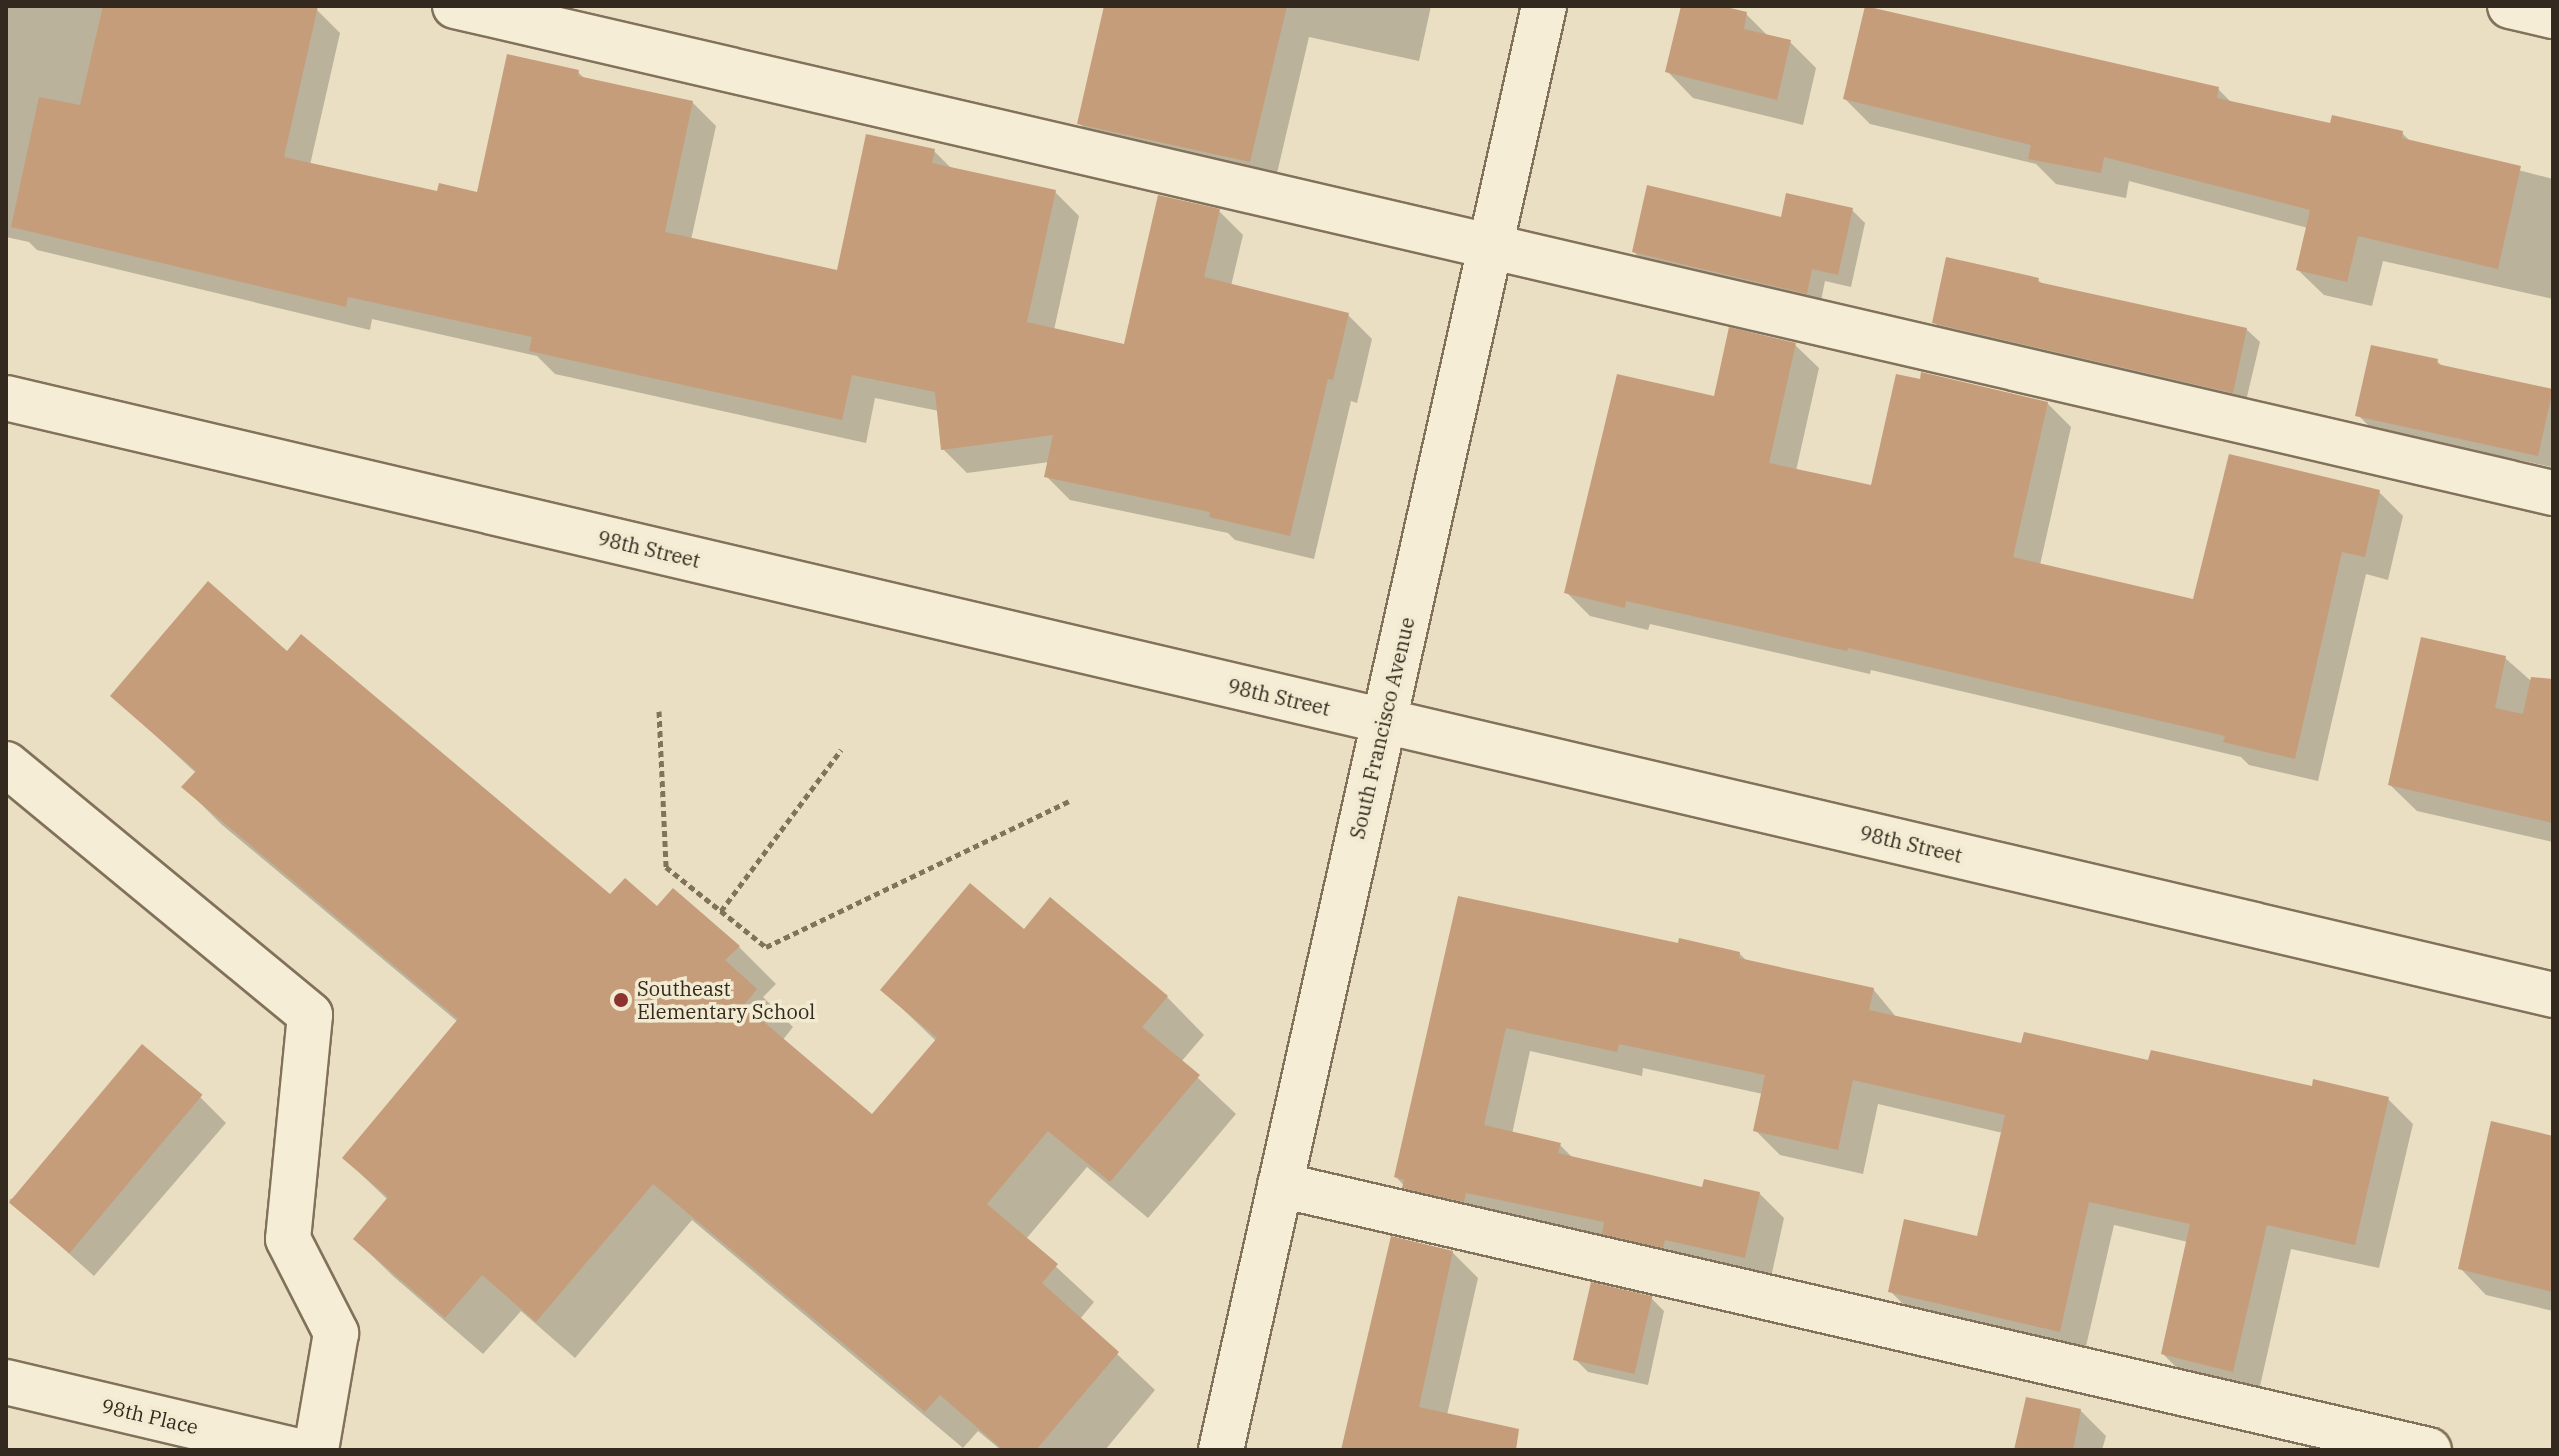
<!DOCTYPE html>
<style>
body{margin:0}
#map{position:relative;width:2559px;height:1456px;overflow:hidden;background:#eadfc2;font-family:"IBM Plex Serif",serif}
div>[style]{position:absolute}
[style*='--x']{left:calc(var(--x)*1px);top:calc(var(--y)*1px);width:calc(var(--w)*1px);rotate:calc(var(--a)*1deg)}
.shadow>*{inset:0;background:#0003}
.building>*{inset:0;background:#c59d7b;transform-origin:0 0}
.path>*{height:5px;margin-top:-2.5px;transform-origin:0;background:repeating-linear-gradient(90deg,#82715b 0 6px,transparent 0 10px)}
.roads{filter:drop-shadow(2px 0 #82715b) drop-shadow(-2px 0 #82715b) drop-shadow(0 2px #82715b) drop-shadow(0 -2px #82715b)}
.minor>*{height:44px;margin:-22px;padding:0 22px;transform-origin:22px;border-radius:22px;background:#f5edd5}
.dots>*{width:22px;height:22px;translate:-50% -50%;box-sizing:border-box;border:4px solid #f2ead1;border-radius:50%}
span{translate:-50% -50%;white-space:nowrap;text-align:center;line-height:1.15;-webkit-text-stroke:7px #f2ead1;paint-order:stroke}
.street-label{font-size:20px;color:#33291e}
.poi-label{font-size:20px;color:#33291e}
.left{translate:0 -50%;text-align:left}
.frame{position:absolute;inset:0;border:8px solid #33291e;pointer-events:none}
</style>
<div id="map">
<div class="shadow">
<div style="clip-path:polygon(6px 6px,316px 9px,340px 33px,310px 165px,438px 193px,479px 194px,578px 72px,586px 80px,692px 102px,716px 126px,691px 240px,839px 273px,934px 151px,953px 170px,1055px 192px,1079px 216px,1054px 330px,1126px 346px,1219px 211px,1243px 235px,1231px 286px,1348px 315px,1372px 339px,1357px 403px,1351px 401px,1314px 559px,1235px 540px,1228px 533px,1070px 500px,1046px 476px,1049px 462px,967px 473px,943px 449px,939px 411px,875px 398px,866px 443px,555px 374px,537px 356px,372px 319px,370px 330px,37px 250px,29px 242px,6px 237px)"></div>
<div style="clip-path:polygon(1106px 6px,1431px 6px,1419px 61px,1309px 37px,1274px 186px,1104px 147px,1079px 123px)"></div>
<div style="clip-path:polygon(1683px 6px,1713px 6px,1746px 14px,1769px 37px,1790px 42px,1816px 68px,1803px 125px,1693px 98px,1667px 71px)"></div>
<div style="clip-path:polygon(2218px 89px,2232px 103px,2331px 125px,2402px 133px,2411px 142px,2553px 179px,2553px 299px,2383px 261px,2372px 306px,2324px 295px,2298px 270px,2308px 228px,2129px 181px,2126px 198px,2056px 184px,2036px 164px,1870px 124px,1845px 99px)"></div>
<div style="clip-path:polygon(1852px 210px,1865px 223px,1851px 287px,1825px 281px,1820px 306px,1647px 265px,1634px 252px)"></div>
<div style="clip-path:polygon(2038px 280px,2043px 285px,2246px 329px,2260px 342px,2245px 405px,1947px 336px,1934px 322px)"></div>
<div style="clip-path:polygon(1795px 345px,1819px 368px,1796px 471px,1872px 488px,2047px 403px,2071px 427px,2040px 565px,2194px 601px,2379px 492px,2403px 516px,2388px 580px,2366px 574px,2318px 781px,2249px 765px,2241px 757px,1871px 670px,1870px 674px,1650px 624px,1648px 630px,1590px 616px,1566px 592px,1715px 399px)"></div>
<div style="clip-path:polygon(2437px 361px,2443px 367px,2552px 391px,2551px 467px,2371px 428px,2358px 415px)"></div>
<div style="clip-path:polygon(287px 654px,610px 897px,657px 909px,739px 947px,776px 984px,763px 997px,793px 1027px,782px 1041px,872px 1116px,936px 1041px,883px 990px,1024px 932px,1051px 900px,1167px 997px,1204px 1035px,1181px 1062px,1236px 1114px,1148px 1218px,1087px 1167px,1026px 1239px,1094px 1302px,1080px 1319px,1155px 1390px,1105px 1450px,1001px 1450px,978px 1431px,963px 1448px,692px 1220px,575px 1358px,521px 1311px,483px 1354px,393px 1276px,355px 1239px,388px 1200px,344px 1158px,458px 1022px,221px 824px,184px 787px,196px 773px,113px 696px)"></div>
<div style="clip-path:polygon(2505px 658px,2553px 700px,2553px 842px,2417px 811px,2390px 785px)"></div>
<div style="clip-path:polygon(1459px 898px,1680px 946px,1740px 954px,1747px 961px,1873px 989px,1897px 1018px,2023px 1045px,2388px 1099px,2413px 1124px,2379px 1268px,2291px 1249px,2258px 1395px,2188px 1379px,2163px 1354px,2188px 1242px,2114px 1225px,2084px 1355px,1915px 1316px,1890px 1291px,1979px 1238px,2003px 1133px,1878px 1104px,1863px 1174px,1780px 1155px,1755px 1130px,1763px 1094px,1643px 1068px,1642px 1076px,1530px 1051px,1512px 1134px,1560px 1145px,1574px 1159px,1704px 1189px,1759px 1193px,1784px 1218px,1770px 1282px,1429px 1212px,1396px 1177px)"></div>
<div style="clip-path:polygon(200px 1097px,226px 1123px,94px 1276px,9px 1200px)"></div>
<div style="clip-path:polygon(2553px 1140px,2553px 1311px,2486px 1295px,2460px 1268px)"></div>
<div style="clip-path:polygon(1452px 1252px,1478px 1278px,1447px 1415px,1508px 1450px,1344px 1450px)"></div>
<div style="clip-path:polygon(1651px 1298px,1664px 1311px,1648px 1385px,1588px 1372px,1575px 1359px)"></div>
<div style="clip-path:polygon(2080px 1410px,2106px 1436px,2102px 1450px,2016px 1450px)"></div>
</div>
<div class="building">
<div style="clip-path:polygon(103px 6px,318px 6px,284px 157px,437px 191px,439px 183px,477px 192px,507px 54px,579px 70px,578px 76px,693px 101px,665px 232px,837px 270px,866px 134px,935px 149px,932px 163px,1056px 190px,1027px 322px,1124px 344px,1158px 195px,1220px 209px,1204px 277px,1349px 313px,1333px 380px,1328px 379px,1290px 536px,1209px 517px,1210px 512px,1044px 477px,1053px 435px,941px 450px,935px 392px,852px 375px,842px 420px,529px 351px,532px 337px,348px 297px,346px 307px,11px 227px,39px 97px,80px 105px)"></div>
<div style="clip-path:polygon(1104px 6px,1287px 6px,1250px 162px,1077px 124px)"></div>
<div style="clip-path:polygon(1681px 6px,1722px 6px,1747px 12px,1744px 29px,1791px 40px,1777px 100px,1665px 72px)"></div>
<div style="clip-path:polygon(1865px 6px,2219px 87px,2217px 98px,2330px 123px,2332px 115px,2403px 131px,2402px 138px,2521px 166px,2498px 269px,2358px 236px,2347px 282px,2296px 270px,2310px 210px,2104px 157px,2101px 173px,2028px 159px,2031px 145px,1843px 99px)"></div>
<div style="clip-path:polygon(1647px 185px,1781px 217px,1786px 193px,1853px 208px,1838px 275px,1812px 269px,1807px 294px,1632px 252px)"></div>
<div style="clip-path:polygon(1946px 257px,2039px 278px,2038px 282px,2247px 328px,2233px 393px,1932px 323px)"></div>
<div style="clip-path:polygon(1729px 327px,1796px 343px,1769px 463px,1871px 485px,1896px 374px,1920px 379px,1921px 372px,2048px 402px,2013px 557px,2193px 599px,2229px 454px,2380px 490px,2365px 557px,2342px 552px,2295px 759px,2223px 742px,2225px 736px,1848px 648px,1847px 651px,1626px 601px,1625px 608px,1564px 593px,1617px 374px,1714px 396px)"></div>
<div style="clip-path:polygon(2371px 345px,2438px 359px,2437px 364px,2553px 389px,2538px 456px,2355px 416px)"></div>
<div style="clip-path:polygon(208px 581px,287px 651px,301px 634px,610px 894px,625px 878px,657px 906px,673px 888px,740px 946px,725px 960px,757px 989px,744px 1005px,872px 1114px,937px 1038px,880px 990px,970px 883px,1024px 929px,1050px 897px,1168px 996px,1142px 1027px,1200px 1075px,1110px 1182px,1048px 1131px,987px 1204px,1058px 1264px,1042px 1283px,1119px 1352px,1036px 1450px,1003px 1450px,940px 1395px,925px 1412px,653px 1184px,536px 1322px,482px 1275px,445px 1318px,353px 1239px,388px 1197px,342px 1158px,458px 1019px,181px 787px,196px 771px,110px 696px)"></div>
<div style="clip-path:polygon(2421px 637px,2506px 656px,2495px 708px,2523px 714px,2531px 677px,2553px 679px,2553px 823px,2388px 785px)"></div>
<div style="clip-path:polygon(1458px 896px,1678px 943px,1679px 938px,1740px 952px,1739px 958px,1874px 988px,1869px 1010px,2021px 1043px,2024px 1032px,2148px 1060px,2151px 1050px,2312px 1086px,2313px 1079px,2389px 1097px,2355px 1245px,2267px 1225px,2233px 1372px,2161px 1354px,2190px 1224px,2089px 1202px,2060px 1332px,1888px 1292px,1904px 1219px,1977px 1236px,2005px 1115px,1853px 1080px,1838px 1150px,1753px 1131px,1765px 1075px,1619px 1044px,1617px 1052px,1506px 1028px,1484px 1125px,1561px 1143px,1558px 1153px,1702px 1187px,1704px 1179px,1760px 1192px,1745px 1258px,1665px 1240px,1663px 1248px,1602px 1234px,1604px 1222px,1466px 1193px,1464px 1202px,1402px 1188px,1404px 1180px,1394px 1177px)"></div>
<div style="left:142px;top:1044px;width:79px;height:207px;rotate:40deg"></div>
<div style="clip-path:polygon(2491px 1121px,2553px 1136px,2553px 1292px,2458px 1269px)"></div>
<div style="clip-path:polygon(1391px 1236px,1453px 1251px,1419px 1407px,1519px 1429px,1516px 1450px,1341px 1450px)"></div>
<div style="left:1591px;top:1282px;width:63px;height:80px;rotate:13deg"></div>
<div style="clip-path:polygon(2026px 1397px,2081px 1409px,2073px 1450px,2014px 1450px)"></div>
</div>
<div class="path">
<div style="--x:659;--y:711;--w:156;--a:87.4"></div>
<div style="--x:666;--y:867;--w:128;--a:38.7"></div>
<div style="--x:766;--y:947;--w:336;--a:-25.7"></div>
<div style="--x:721;--y:911;--w:201;--a:-53.3"></div>
</div>
<div class="roads">
<div class="minor">
<div style="--x:455;--y:6;--w:2154;--a:13.07"></div>
<div style="--x:2510;--y:6;--w:44;--a:13.1"></div>
<div style="--x:6;--y:398;--w:2616;--a:13.19"></div>
<div style="--x:6;--y:764;--w:394;--a:39.5"></div>
<div style="--x:310;--y:1015;--w:225;--a:95.6"></div>
<div style="--x:288;--y:1239;--w:106;--a:62.9"></div>
<div style="--x:336;--y:1333;--w:119;--a:99.7"></div>
<div style="--x:1280;--y:1185;--w:1179;--a:12.99"></div>
<div style="--x:6;--y:1382;--w:295;--a:13.3"></div>
<div style="--x:1221;--y:1450;--w:1480;--a:-77.39"></div>
</div>
</div>
<div class="dots">
<div style="left:621px;top:1000px;background:#8c3330"></div>
</div>
<div class="street-label">
<span style="left:649px;top:549px;rotate:13deg">98th Street</span>
<span style="left:1279px;top:697px;rotate:13deg">98th Street</span>
<span style="left:1382px;top:728px;rotate:-77deg">South Francisco Avenue</span>
<span style="left:1911px;top:844px;rotate:13deg">98th Street</span>
<span style="left:150px;top:1416px;rotate:13deg">98th Place</span>
</div>
<div class="poi-label">
<span class="left" style="left:637px;top:1000px">Southeast<br>Elementary School</span>
</div>
<div class="frame"></div>
</div>
